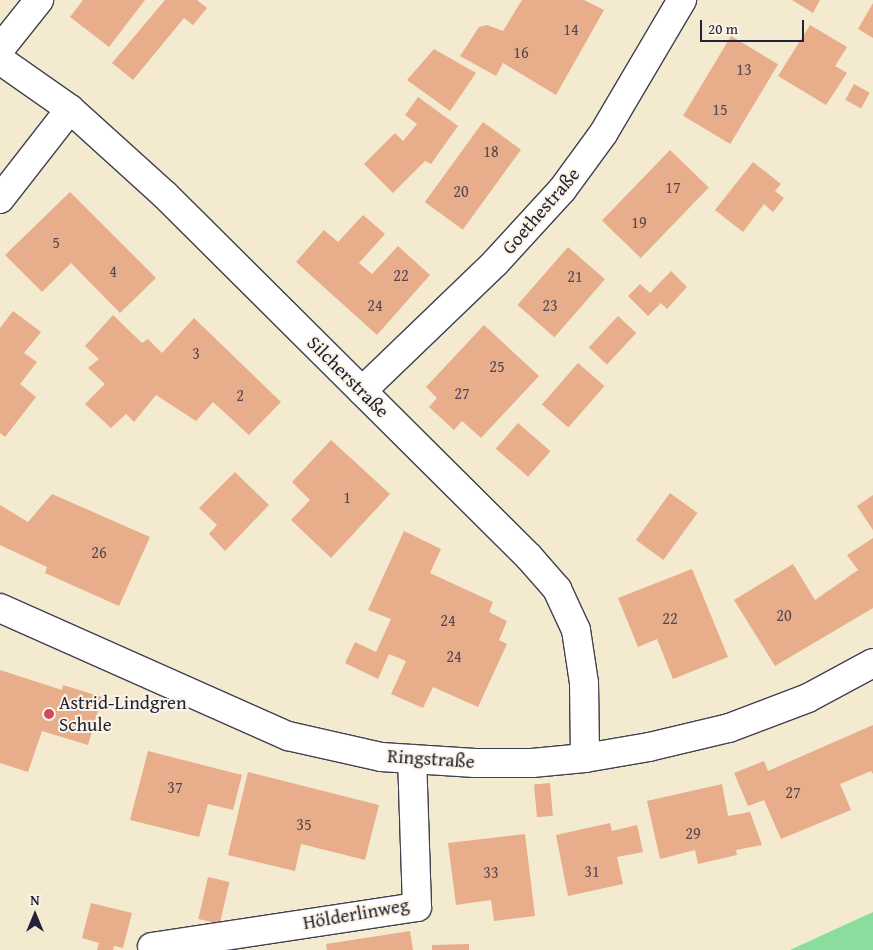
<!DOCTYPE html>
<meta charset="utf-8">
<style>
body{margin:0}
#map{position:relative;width:873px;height:950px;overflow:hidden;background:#f3ead0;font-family:"Gentium Book Plus",serif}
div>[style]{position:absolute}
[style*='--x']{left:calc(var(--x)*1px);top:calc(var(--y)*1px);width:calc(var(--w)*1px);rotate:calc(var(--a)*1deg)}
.green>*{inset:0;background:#8bdd9e}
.building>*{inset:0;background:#e8ae8b;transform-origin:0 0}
.roads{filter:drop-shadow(1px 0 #414051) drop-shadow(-1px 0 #414051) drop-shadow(0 1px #414051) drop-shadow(0 -1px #414051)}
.street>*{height:28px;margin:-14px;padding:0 14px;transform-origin:14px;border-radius:14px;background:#fff}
.dots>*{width:14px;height:14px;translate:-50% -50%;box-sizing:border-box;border:2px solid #fcf5e5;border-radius:50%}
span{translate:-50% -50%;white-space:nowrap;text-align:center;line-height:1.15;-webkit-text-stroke:4px #fcf5e5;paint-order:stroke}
.number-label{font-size:16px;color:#54454f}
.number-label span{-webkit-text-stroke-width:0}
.street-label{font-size:19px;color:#22223b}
.poi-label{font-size:19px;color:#22223b}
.left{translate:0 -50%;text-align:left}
.north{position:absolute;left:10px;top:890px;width:50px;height:50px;-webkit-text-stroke:4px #fcf5e5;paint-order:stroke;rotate:0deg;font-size:14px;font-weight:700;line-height:20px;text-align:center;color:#22223b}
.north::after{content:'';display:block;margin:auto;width:18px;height:22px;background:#22223b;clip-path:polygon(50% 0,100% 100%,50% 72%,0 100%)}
.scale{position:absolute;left:700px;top:20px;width:104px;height:22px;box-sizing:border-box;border:2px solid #22223b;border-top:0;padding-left:6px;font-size:15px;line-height:18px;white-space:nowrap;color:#22223b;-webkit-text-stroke:4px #fcf5e5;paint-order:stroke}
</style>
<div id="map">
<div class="green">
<div style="clip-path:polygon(873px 912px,873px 950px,790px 950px)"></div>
</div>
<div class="building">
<div style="clip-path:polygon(83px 0,145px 0,109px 47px,70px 17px)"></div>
<div style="clip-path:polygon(165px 0,197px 0,207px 8px,193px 25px,184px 18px,133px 80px,112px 63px)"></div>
<div style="clip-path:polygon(522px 0,584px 0,604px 10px,556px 95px,503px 63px,496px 76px,460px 56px,479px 27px,487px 25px,503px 31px)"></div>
<div style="clip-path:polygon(792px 0,820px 0,813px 13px)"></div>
<div style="clip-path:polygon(873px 3px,873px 38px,858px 29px)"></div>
<div style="clip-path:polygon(810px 25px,847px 47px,835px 66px,847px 73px,826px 105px,778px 76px)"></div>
<div style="left:731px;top:36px;width:55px;height:93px;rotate:31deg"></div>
<div style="clip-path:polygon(434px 49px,476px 73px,450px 111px,407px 80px)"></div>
<div style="left:854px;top:84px;width:18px;height:18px;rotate:29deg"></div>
<div style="clip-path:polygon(418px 97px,458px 126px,431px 164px,425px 161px,393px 193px,364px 164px,395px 133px,403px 141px,417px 124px,405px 115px)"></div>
<div style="left:483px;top:122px;width:47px;height:99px;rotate:36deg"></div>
<div style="left:670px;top:150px;width:54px;height:98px;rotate:44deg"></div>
<div style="clip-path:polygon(753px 162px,781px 184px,775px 191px,784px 198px,773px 212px,764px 204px,743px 232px,715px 210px)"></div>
<div style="clip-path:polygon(70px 192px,156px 278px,120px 313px,71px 263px,42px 292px,5px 255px)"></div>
<div style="clip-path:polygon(363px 215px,385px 234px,359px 263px,372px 274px,398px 246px,430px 275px,377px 335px,296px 262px,324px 230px,338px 242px)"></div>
<div style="left:568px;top:247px;width:49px;height:77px;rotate:41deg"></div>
<div style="clip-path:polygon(671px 271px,687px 287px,667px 309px,661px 303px,648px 316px,628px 296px,640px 284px,650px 293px)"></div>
<div style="clip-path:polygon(13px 311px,41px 332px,24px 353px,37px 362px,20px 384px,36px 397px,5px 437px,0 433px,0 328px)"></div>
<div style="clip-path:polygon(113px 315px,142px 343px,148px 339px,162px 353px,194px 318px,281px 402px,249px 435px,213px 402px,196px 421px,156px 395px,134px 422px,126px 414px,111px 428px,85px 404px,105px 384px,88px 368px,99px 359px,85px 346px)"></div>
<div style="left:618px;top:316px;width:25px;height:43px;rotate:43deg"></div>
<div style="clip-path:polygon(484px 325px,539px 376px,481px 438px,462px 421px,454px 430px,429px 407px,437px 398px,426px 387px)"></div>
<div style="left:578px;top:363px;width:35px;height:55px;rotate:41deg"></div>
<div style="left:518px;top:423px;width:43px;height:34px;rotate:41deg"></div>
<div style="clip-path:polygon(331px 440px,390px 494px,331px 558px,291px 520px,310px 500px,292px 482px)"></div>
<div style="clip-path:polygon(235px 472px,269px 505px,225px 551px,209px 534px,217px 525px,199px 508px)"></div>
<div style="left:670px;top:493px;width:34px;height:58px;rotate:36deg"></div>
<div style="clip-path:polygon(52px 494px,150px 537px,119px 606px,45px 573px,47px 567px,0 545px,0 505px,28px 522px)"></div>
<div style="clip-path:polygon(873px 495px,873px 530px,857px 506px)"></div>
<div style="clip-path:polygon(404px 531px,441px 549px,430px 573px,493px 602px,489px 612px,507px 621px,499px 640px,507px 644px,478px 707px,433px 687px,423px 708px,391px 694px,406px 661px,389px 654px,378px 679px,345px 663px,355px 642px,376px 652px,391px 619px,368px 610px)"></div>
<div style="clip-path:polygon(873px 538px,873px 608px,775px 666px,734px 600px,793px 564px,815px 600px,858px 570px,847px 555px)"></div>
<div style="clip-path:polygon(692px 569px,728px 657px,673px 679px,657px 639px,638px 647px,618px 598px)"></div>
<div style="clip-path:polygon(0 670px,62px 690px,63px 685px,102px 697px,88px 745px,42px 731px,28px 772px,0 763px)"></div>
<div style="clip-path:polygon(873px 725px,873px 774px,871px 771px,840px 784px,851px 810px,781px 839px,764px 800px,748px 806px,734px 773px,764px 761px,768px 771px)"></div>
<div style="clip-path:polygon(148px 751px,242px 775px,233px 810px,208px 804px,199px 837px,130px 820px)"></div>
<div style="clip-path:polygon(248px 772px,379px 805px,365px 860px,301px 844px,295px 871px,228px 855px)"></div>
<div style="left:550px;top:783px;width:33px;height:16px;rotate:85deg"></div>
<div style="clip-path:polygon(722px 784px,728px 816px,750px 812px,762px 845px,736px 850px,737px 855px,698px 864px,695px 850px,660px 859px,647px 801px)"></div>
<div style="clip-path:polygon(610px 823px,612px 831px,637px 825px,643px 852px,617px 857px,623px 884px,568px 896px,556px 835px)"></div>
<div style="clip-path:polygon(525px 834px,535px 916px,494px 921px,491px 900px,456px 905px,448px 843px)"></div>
<div style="left:208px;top:877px;width:22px;height:43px;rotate:13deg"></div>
<div style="clip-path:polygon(91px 903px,132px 913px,123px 948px,114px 946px,113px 950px,97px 950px,99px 943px,82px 938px)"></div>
<div style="clip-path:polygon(410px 931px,413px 950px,327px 950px,326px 944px)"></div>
<div style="clip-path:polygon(469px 944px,469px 950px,432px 950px,432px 945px)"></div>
</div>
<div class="roads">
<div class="street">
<div style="--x:0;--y:49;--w:63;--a:-51.5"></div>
<div style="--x:0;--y:60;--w:85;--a:35"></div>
<div style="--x:70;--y:109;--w:128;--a:42.2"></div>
<div style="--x:165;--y:195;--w:513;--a:44.84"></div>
<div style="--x:529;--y:557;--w:43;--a:48.8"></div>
<div style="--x:557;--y:589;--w:45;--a:65.1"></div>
<div style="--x:576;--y:630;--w:54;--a:81.4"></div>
<div style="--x:584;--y:683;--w:75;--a:89.2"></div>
<div style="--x:0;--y:199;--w:114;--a:-52.1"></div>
<div style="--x:362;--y:391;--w:185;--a:-43.9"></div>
<div style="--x:495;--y:263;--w:99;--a:-47.5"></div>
<div style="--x:562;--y:190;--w:69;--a:-53.8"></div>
<div style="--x:603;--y:134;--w:156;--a:-59.5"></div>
<div style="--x:0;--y:608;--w:315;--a:24"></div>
<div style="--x:288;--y:736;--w:95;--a:12.7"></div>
<div style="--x:381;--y:757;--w:94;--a:3.7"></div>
<div style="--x:475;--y:763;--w:57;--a:0"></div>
<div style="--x:532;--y:763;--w:53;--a:-5.4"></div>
<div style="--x:585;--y:758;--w:65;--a:-9.8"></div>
<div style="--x:649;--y:747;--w:82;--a:-13.4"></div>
<div style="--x:729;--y:728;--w:85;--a:-20.8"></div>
<div style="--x:808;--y:698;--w:74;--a:-28.3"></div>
<div style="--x:152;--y:947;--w:268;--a:-8.6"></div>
<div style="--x:417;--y:907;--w:148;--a:-91.9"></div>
</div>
</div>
<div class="dots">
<div style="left:49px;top:714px;background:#d1495b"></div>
</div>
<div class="number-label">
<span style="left:571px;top:29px">14</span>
<span style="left:521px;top:52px">16</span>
<span style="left:744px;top:69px">13</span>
<span style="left:720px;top:109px">15</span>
<span style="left:491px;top:151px">18</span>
<span style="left:673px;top:187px">17</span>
<span style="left:461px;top:191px">20</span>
<span style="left:639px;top:222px">19</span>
<span style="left:56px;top:242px">5</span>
<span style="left:113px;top:271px">4</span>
<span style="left:401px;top:275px">22</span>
<span style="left:575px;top:276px">21</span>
<span style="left:375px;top:305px">24</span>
<span style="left:550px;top:305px">23</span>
<span style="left:196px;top:353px">3</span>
<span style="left:497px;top:366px">25</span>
<span style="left:462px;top:393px">27</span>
<span style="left:240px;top:395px">2</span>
<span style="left:347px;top:497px">1</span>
<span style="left:99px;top:552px">26</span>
<span style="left:784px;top:615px">20</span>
<span style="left:670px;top:618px">22</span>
<span style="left:448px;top:620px">24</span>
<span style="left:454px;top:656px">24</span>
<span style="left:175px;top:787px">37</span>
<span style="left:793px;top:792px">27</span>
<span style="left:304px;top:824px">35</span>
<span style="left:693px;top:833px">29</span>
<span style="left:592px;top:871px">31</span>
<span style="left:491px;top:872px">33</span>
</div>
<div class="street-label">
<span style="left:541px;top:211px;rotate:-49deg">Goethestraße</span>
<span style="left:348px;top:377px;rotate:45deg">Silcherstraße</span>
<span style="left:431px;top:759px;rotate:4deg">Ringstraße</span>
<span style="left:356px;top:914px;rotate:-10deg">Hölderlinweg</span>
</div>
<div class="poi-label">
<span class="left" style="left:59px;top:714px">Astrid-Lindgren<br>Schule</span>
</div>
<div class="north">N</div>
<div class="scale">20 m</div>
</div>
